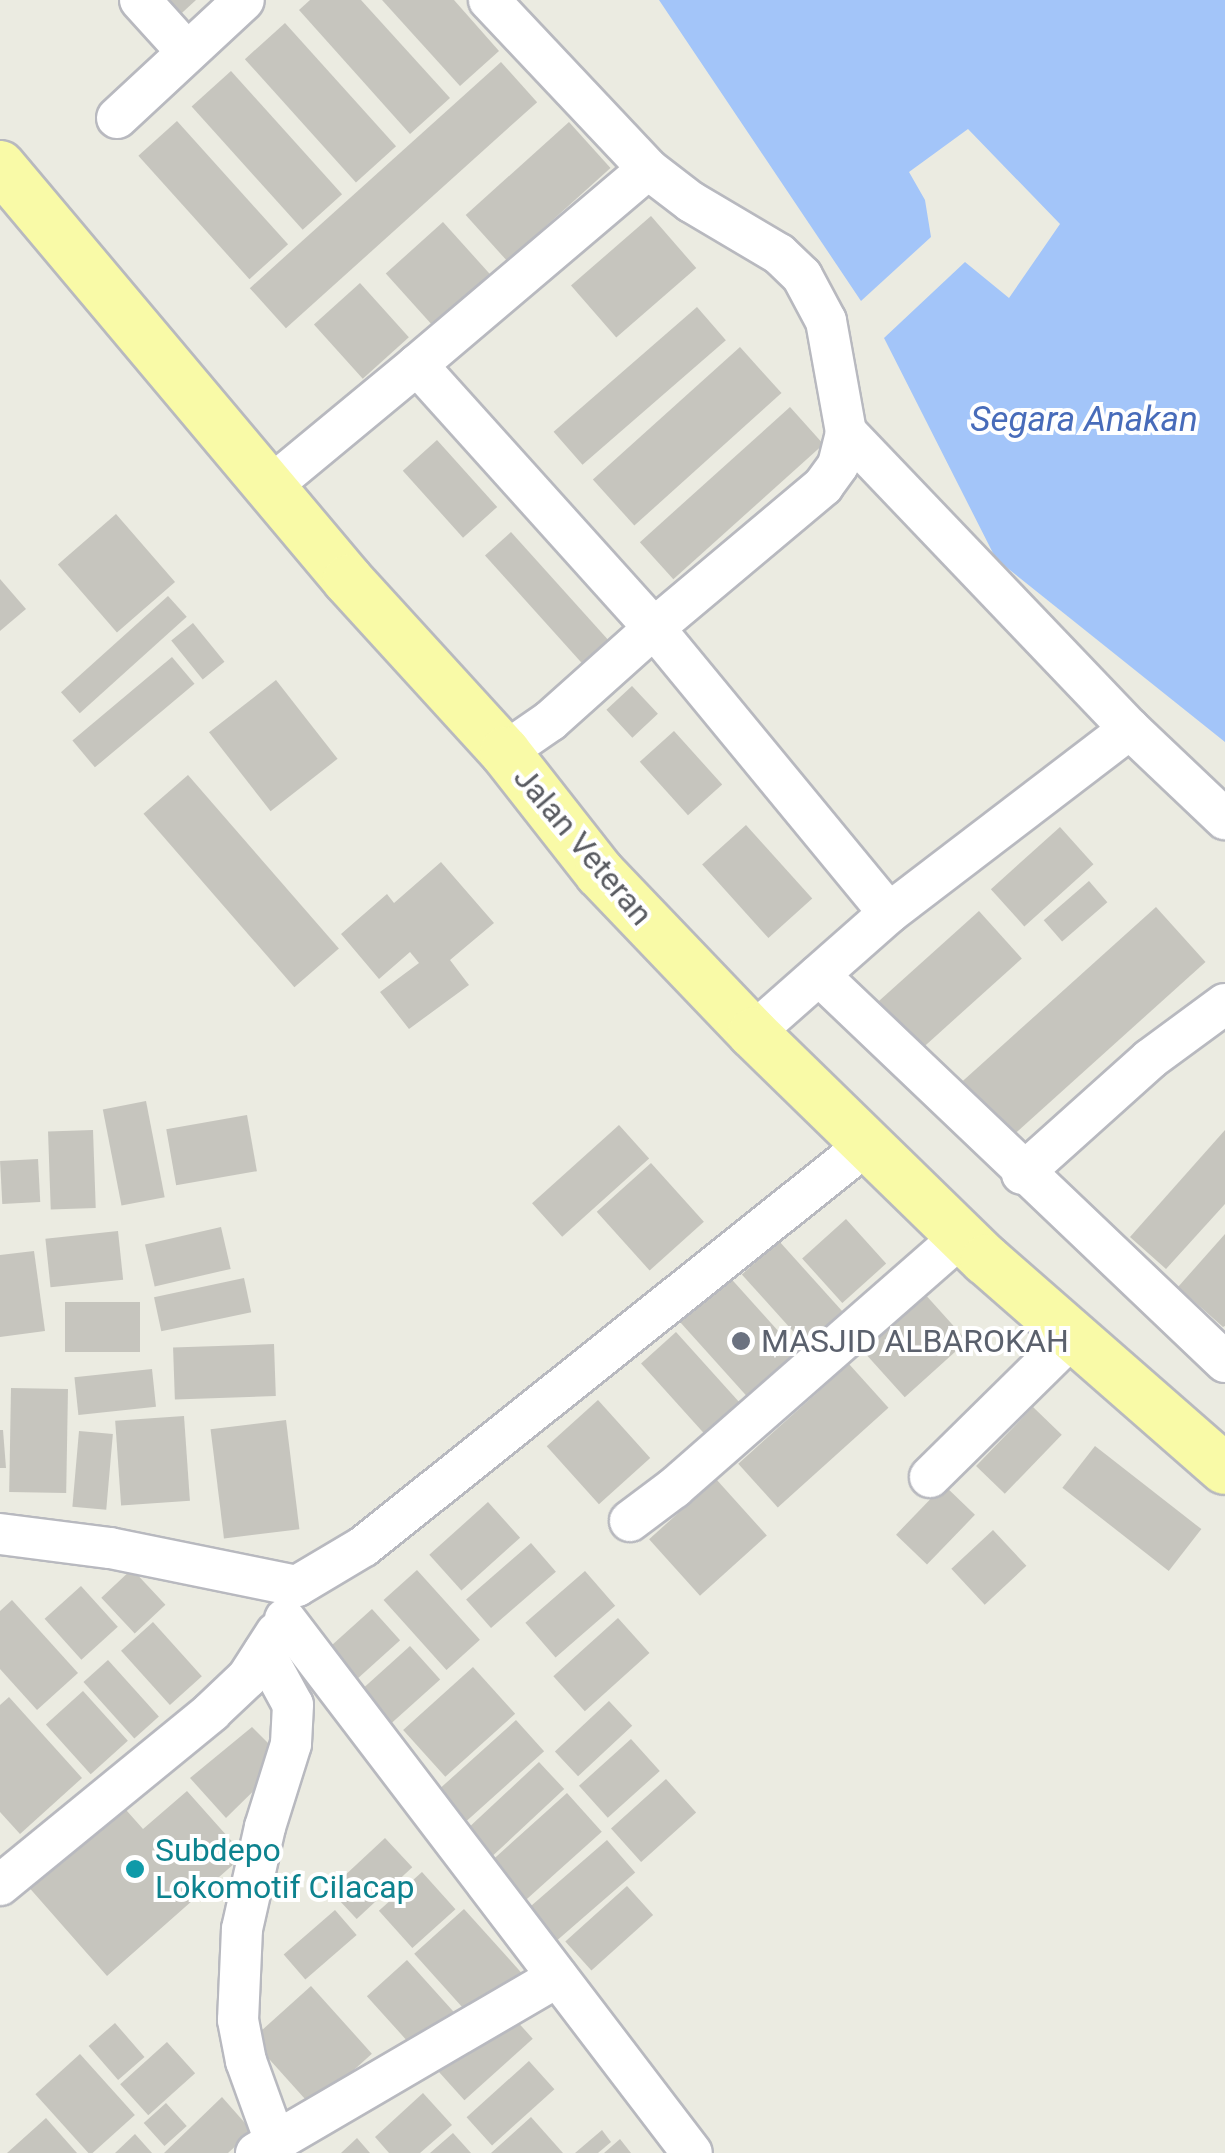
<!DOCTYPE html>
<style>
body{margin:0}
#map{position:relative;width:1225px;height:2153px;overflow:hidden;background:#ebebe1;font-family:Roboto,sans-serif}
div>[style]{position:absolute}
[style*='--x']{left:calc(var(--x)*1px);top:calc(var(--y)*1px);width:calc(var(--w)*1px);rotate:calc(var(--a)*1deg)}
.water>*{inset:0;background:#a3c5f9}
.building>*{inset:0;background:#c6c5be;transform-origin:0 0}
.roads{filter:drop-shadow(2px 0 #b8b9bf) drop-shadow(-2px 0 #b8b9bf) drop-shadow(0 2px #b8b9bf) drop-shadow(0 -2px #b8b9bf)}
.minor>*{height:40px;margin:-20px;padding:0 20px;transform-origin:20px;border-radius:20px;background:#fff}
.major>*{height:50px;margin:-25px;padding:0 25px;transform-origin:25px;border-radius:25px;background:#f9faa7}
.dots>*{width:28px;height:28px;translate:-50% -50%;box-sizing:border-box;border:5px solid #fff;border-radius:50%}
span{translate:-50% -50%;white-space:nowrap;text-align:center;line-height:1.15;-webkit-text-stroke:8px #fff;paint-order:stroke}
.street-label{font-size:32px;color:#595b61}
.worship-label{font-size:32px;color:#5b616d}
.left{translate:0 -50%;text-align:left}
.culture-label{font-size:32px;color:#0d838f}
.water-label{font-size:35px;color:#486cba;font-style:italic}
</style>
<div id="map">
<div class="water">
<div style="clip-path:polygon(659px 0,1225px 0,1225px 742px,996px 559px,884px 338px,965px 262px,1009px 298px,1060px 224px,968px 129px,909px 172px,925px 200px,931px 237px,861px 301px)"></div>
</div>
<div class="building">
<div style="clip-path:polygon(150px 0,196px 0,171px 23px)"></div>
<div style="clip-path:polygon(310px 0,361px 0,450px 98px,410px 134px,299px 10px)"></div>
<div style="clip-path:polygon(382px 0,454px 0,499px 51px,460px 86px)"></div>
<div style="left:285px;top:23px;width:166px;height:54px;rotate:48deg"></div>
<div style="left:501px;top:62px;width:54px;height:338px;rotate:48deg"></div>
<div style="left:231px;top:71px;width:166px;height:53px;rotate:48deg"></div>
<div style="left:177px;top:121px;width:166px;height:52px;rotate:48deg"></div>
<div style="left:569px;top:122px;width:62px;height:139px;rotate:48deg"></div>
<div style="left:651px;top:216px;width:69px;height:106px;rotate:49deg"></div>
<div style="left:443px;top:222px;width:74px;height:77px;rotate:48deg"></div>
<div style="left:360px;top:283px;width:73px;height:62px;rotate:48deg"></div>
<div style="left:697px;top:307px;width:44px;height:190px;rotate:49deg"></div>
<div style="left:740px;top:347px;width:62px;height:198px;rotate:48deg"></div>
<div style="left:790px;top:407px;width:50px;height:202px;rotate:48deg"></div>
<div style="left:437px;top:440px;width:90px;height:46px;rotate:48deg"></div>
<div style="left:116px;top:514px;width:90px;height:77px;rotate:49deg"></div>
<div style="left:511px;top:532px;width:145px;height:35px;rotate:48deg"></div>
<div style="clip-path:polygon(0 579px,26px 609px,0 631px)"></div>
<div style="left:168px;top:596px;width:28px;height:144px;rotate:48deg"></div>
<div style="left:193px;top:623px;width:50px;height:28px;rotate:51deg"></div>
<div style="left:172px;top:657px;width:35px;height:130px;rotate:50deg"></div>
<div style="left:276px;top:680px;width:100px;height:85px;rotate:52deg"></div>
<div style="left:632px;top:686px;width:38px;height:35px;rotate:47deg"></div>
<div style="left:674px;top:731px;width:72px;height:46px;rotate:48deg"></div>
<div style="left:188px;top:775px;width:230px;height:59px;rotate:49deg"></div>
<div style="left:746px;top:825px;width:99px;height:59px;rotate:48deg"></div>
<div style="left:1060px;top:827px;width:50px;height:93px;rotate:48deg"></div>
<div style="clip-path:polygon(441px 862px,494px 923px,450px 960px,469px 985px,409px 1029px,380px 992px,419px 963px,410px 952px,379px 979px,341px 934px,387px 894px,394px 903px)"></div>
<div style="left:1089px;top:881px;width:28px;height:60px;rotate:49deg"></div>
<div style="left:1156px;top:907px;width:74px;height:260px;rotate:48deg"></div>
<div style="left:979px;top:911px;width:64px;height:138px;rotate:48deg"></div>
<div style="left:146px;top:1101px;width:98px;height:44px;rotate:79deg"></div>
<div style="left:247px;top:1115px;width:57px;height:82px;rotate:80deg"></div>
<div style="left:619px;top:1125px;width:45px;height:117px;rotate:48deg"></div>
<div style="left:93px;top:1130px;width:78px;height:45px;rotate:88deg"></div>
<div style="clip-path:polygon(1225px 1130px,1225px 1204px,1166px 1269px,1130px 1237px)"></div>
<div style="left:38px;top:1159px;width:43px;height:38px;rotate:87deg"></div>
<div style="left:651px;top:1163px;width:79px;height:73px;rotate:48deg"></div>
<div style="left:846px;top:1219px;width:60px;height:59px;rotate:48deg"></div>
<div style="left:221px;top:1227px;width:43px;height:78px;rotate:77deg"></div>
<div style="left:118px;top:1231px;width:49px;height:73px;rotate:84deg"></div>
<div style="clip-path:polygon(1225px 1234px,1225px 1326px,1223px 1327px,1178px 1287px)"></div>
<div style="left:779px;top:1241px;width:101px;height:50px;rotate:48deg"></div>
<div style="clip-path:polygon(34px 1251px,45px 1331px,0 1337px,0 1255px)"></div>
<div style="left:726px;top:1273px;width:120px;height:67px;rotate:48deg"></div>
<div style="left:244px;top:1278px;width:35px;height:92px;rotate:78deg"></div>
<div style="left:923px;top:1292px;width:66px;height:84px;rotate:48deg"></div>
<div style="left:65px;top:1302px;width:75px;height:50px"></div>
<div style="left:676px;top:1332px;width:102px;height:47px;rotate:48deg"></div>
<div style="left:274px;top:1344px;width:52px;height:101px;rotate:88deg"></div>
<div style="left:849px;top:1364px;width:59px;height:149px;rotate:48deg"></div>
<div style="left:152px;top:1369px;width:38px;height:78px;rotate:84deg"></div>
<div style="left:11px;top:1388px;width:57px;height:104px;rotate:1deg"></div>
<div style="left:598px;top:1400px;width:78px;height:69px;rotate:48deg"></div>
<div style="left:1033px;top:1407px;width:40px;height:82px;rotate:44deg"></div>
<div style="left:184px;top:1416px;width:85px;height:69px;rotate:86deg"></div>
<div style="left:286px;top:1420px;width:110px;height:76px;rotate:83deg"></div>
<div style="clip-path:polygon(0 1430px,3px 1430px,6px 1468px,0 1468px)"></div>
<div style="left:79px;top:1431px;width:34px;height:76px;rotate:5deg"></div>
<div style="left:1095px;top:1446px;width:135px;height:53px;rotate:38deg"></div>
<div style="left:716px;top:1479px;width:76px;height:90px;rotate:48deg"></div>
<div style="left:944px;top:1485px;width:43px;height:69px;rotate:44deg"></div>
<div style="left:488px;top:1502px;width:48px;height:79px;rotate:48deg"></div>
<div style="left:993px;top:1530px;width:49px;height:57px;rotate:47deg"></div>
<div style="left:531px;top:1543px;width:38px;height:86px;rotate:49deg"></div>
<div style="left:132px;top:1569px;width:49px;height:42px;rotate:47deg"></div>
<div style="left:417px;top:1570px;width:94px;height:45px;rotate:48deg"></div>
<div style="left:585px;top:1571px;width:46px;height:79px;rotate:49deg"></div>
<div style="left:81px;top:1586px;width:55px;height:49px;rotate:48deg"></div>
<div style="clip-path:polygon(12px 1600px,78px 1673px,37px 1710px,0 1669px,0 1611px)"></div>
<div style="left:372px;top:1609px;width:42px;height:59px;rotate:48deg"></div>
<div style="left:618px;top:1618px;width:47px;height:87px;rotate:48deg"></div>
<div style="left:153px;top:1622px;width:73px;height:43px;rotate:48deg"></div>
<div style="left:410px;top:1646px;width:45px;height:69px;rotate:48deg"></div>
<div style="left:108px;top:1660px;width:76px;height:33px;rotate:48deg"></div>
<div style="left:473px;top:1667px;width:63px;height:94px;rotate:48deg"></div>
<div style="left:83px;top:1691px;width:67px;height:50px;rotate:48deg"></div>
<div style="clip-path:polygon(9px 1697px,82px 1778px,20px 1834px,0 1812px,0 1705px)"></div>
<div style="left:609px;top:1701px;width:34px;height:74px;rotate:47deg"></div>
<div style="left:516px;top:1720px;width:42px;height:113px;rotate:48deg"></div>
<div style="clip-path:polygon(252px 1727px,285px 1760px,226px 1818px,190px 1778px)"></div>
<div style="left:631px;top:1739px;width:43px;height:70px;rotate:48deg"></div>
<div style="left:539px;top:1762px;width:37px;height:110px;rotate:47deg"></div>
<div style="left:666px;top:1779px;width:45px;height:74px;rotate:48deg"></div>
<div style="clip-path:polygon(187px 1791px,244px 1855px,107px 1976px,26px 1884px,119px 1802px,143px 1829px)"></div>
<div style="left:567px;top:1793px;width:52px;height:118px;rotate:48deg"></div>
<div style="left:385px;top:1838px;width:40px;height:76px;rotate:47deg"></div>
<div style="left:607px;top:1840px;width:43px;height:116px;rotate:49deg"></div>
<div style="left:422px;top:1872px;width:50px;height:58px;rotate:48deg"></div>
<div style="left:627px;top:1886px;width:39px;height:83px;rotate:48deg"></div>
<div style="left:464px;top:1909px;width:90px;height:67px;rotate:48deg"></div>
<div style="left:335px;top:1910px;width:33px;height:68px;rotate:49deg"></div>
<div style="left:407px;top:1960px;width:74px;height:54px;rotate:48deg"></div>
<div style="left:311px;top:1986px;width:91px;height:80px;rotate:48deg"></div>
<div style="left:506px;top:2009px;width:40px;height:92px;rotate:48deg"></div>
<div style="left:115px;top:2023px;width:45px;height:35px;rotate:49deg"></div>
<div style="left:167px;top:2042px;width:42px;height:63px;rotate:48deg"></div>
<div style="left:80px;top:2054px;width:82px;height:60px;rotate:48deg"></div>
<div style="left:529px;top:2061px;width:38px;height:84px;rotate:48deg"></div>
<div style="clip-path:polygon(423px 2093px,452px 2125px,420px 2153px,389px 2153px,375px 2137px)"></div>
<div style="clip-path:polygon(222px 2097px,252px 2131px,228px 2153px,164px 2153px)"></div>
<div style="left:166px;top:2103px;width:31px;height:30px;rotate:48deg"></div>
<div style="clip-path:polygon(531px 2117px,563px 2153px,491px 2153px)"></div>
<div style="clip-path:polygon(46px 2118px,77px 2153px,7px 2153px)"></div>
<div style="clip-path:polygon(602px 2130px,611px 2142px,598px 2153px,575px 2153px)"></div>
<div style="clip-path:polygon(453px 2133px,471px 2153px,430px 2153px)"></div>
<div style="clip-path:polygon(135px 2134px,152px 2153px,115px 2153px)"></div>
<div style="clip-path:polygon(357px 2138px,370px 2153px,341px 2153px)"></div>
<div style="clip-path:polygon(620px 2139px,631px 2153px,604px 2153px)"></div>
</div>
<div class="roads">
<div class="minor">
<div style="--x:140;--y:0;--w:70;--a:47.9"></div>
<div style="--x:489;--y:0;--w:232;--a:46.7"></div>
<div style="--x:117;--y:118;--w:173;--a:-42.9"></div>
<div style="--x:846;--y:432;--w:411;--a:46.3"></div>
<div style="--x:1130;--y:729;--w:131;--a:43.5"></div>
<div style="--x:272;--y:485;--w:188;--a:-39.6"></div>
<div style="--x:505;--y:752;--w:55;--a:-34.6"></div>
<div style="--x:550;--y:721;--w:140;--a:-41.8"></div>
<div style="--x:654;--y:628;--w:221;--a:-40"></div>
<div style="--x:823;--y:486;--w:26;--a:-54"></div>
<div style="--x:838;--y:465;--w:34;--a:-76"></div>
<div style="--x:846;--y:432;--w:113;--a:-100.2"></div>
<div style="--x:826;--y:321;--w:51;--a:-118.1"></div>
<div style="--x:802;--y:276;--w:32;--a:-136"></div>
<div style="--x:779;--y:254;--w:102;--a:-149.4"></div>
<div style="--x:691;--y:202;--w:54;--a:-142.5"></div>
<div style="--x:648;--y:169;--w:303;--a:139.7"></div>
<div style="--x:417;--y:365;--w:354;--a:48"></div>
<div style="--x:654;--y:628;--w:369;--a:50.5"></div>
<div style="--x:819;--y:975;--w:561;--a:43.63"></div>
<div style="--x:753;--y:1033;--w:181;--a:-41.4"></div>
<div style="--x:889;--y:913;--w:303;--a:-37.4"></div>
<div style="--x:1022;--y:1174;--w:172;--a:-41.9"></div>
<div style="--x:1150;--y:1059;--w:93;--a:-36.3"></div>
<div style="--x:930;--y:1477;--w:199;--a:-44.6"></div>
<div style="--x:630;--y:1521;--w:55;--a:-36.9"></div>
<div style="--x:674;--y:1488;--w:383;--a:-41.2"></div>
<div style="--x:0;--y:1534;--w:111;--a:7.3"></div>
<div style="--x:110;--y:1548;--w:191;--a:11.5"></div>
<div style="--x:297;--y:1586;--w:78;--a:-30.8"></div>
<div style="--x:364;--y:1546;--w:647;--a:-38.6"></div>
<div style="--x:285;--y:1619;--w:671;--a:52.69"></div>
<div style="--x:264;--y:1652;--w:60;--a:61.3"></div>
<div style="--x:293;--y:1705;--w:39;--a:93"></div>
<div style="--x:291;--y:1744;--w:87;--a:107.4"></div>
<div style="--x:265;--y:1827;--w:105;--a:102.7"></div>
<div style="--x:242;--y:1929;--w:91;--a:92.5"></div>
<div style="--x:238;--y:2020;--w:42;--a:79"></div>
<div style="--x:246;--y:2061;--w:85;--a:70.1"></div>
<div style="--x:0;--y:1885;--w:273;--a:-39.3"></div>
<div style="--x:211;--y:1712;--w:50;--a:-43.4"></div>
<div style="--x:247;--y:1678;--w:54;--a:-57.2"></div>
<div style="--x:256;--y:2153;--w:349;--a:-30.3"></div>
</div>
<div class="major">
<div style="--x:0;--y:166;--w:541;--a:49.95"></div>
<div style="--x:348;--y:580;--w:233;--a:47.6"></div>
<div style="--x:505;--y:752;--w:154;--a:51.9"></div>
<div style="--x:600;--y:873;--w:221;--a:46.3"></div>
<div style="--x:753;--y:1033;--w:325;--a:44.3"></div>
<div style="--x:986;--y:1260;--w:317;--a:41.2"></div>
</div>
</div>
<div class="dots">
<div style="left:741px;top:1341px;background:#6b7280"></div>
<div style="left:135px;top:1869px;background:#0f9aa8"></div>
</div>
<div class="street-label">
<span style="left:583px;top:846px;rotate:50deg">Jalan Veteran</span>
</div>
<div class="worship-label">
<span class="left" style="left:761px;top:1341px">MASJID ALBAROKAH</span>
</div>
<div class="culture-label">
<span class="left" style="left:155px;top:1869px">Subdepo<br>Lokomotif Cilacap</span>
</div>
<div class="water-label">
<span style="left:1084px;top:420px">Segara Anakan</span>
</div>
</div>
